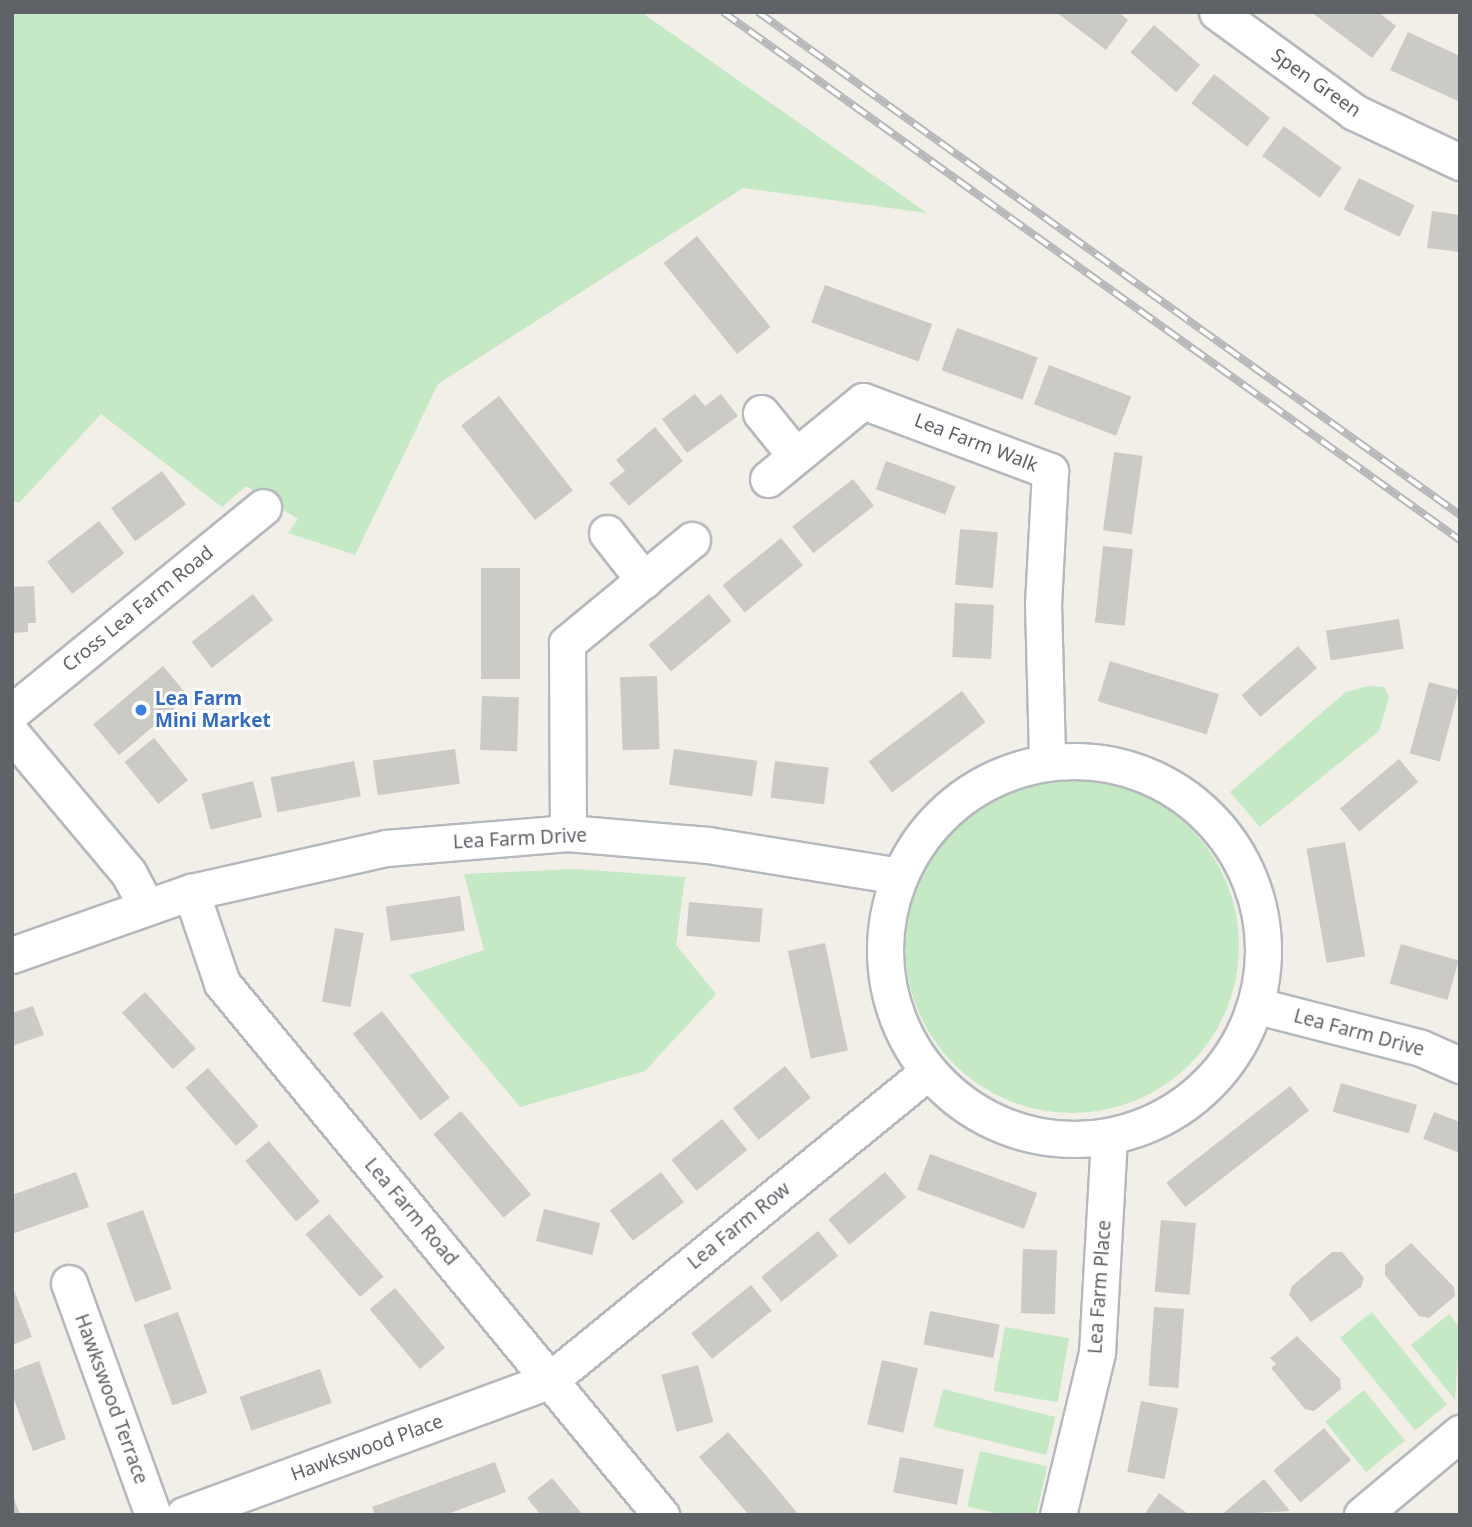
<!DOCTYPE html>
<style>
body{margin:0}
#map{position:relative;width:1472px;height:1527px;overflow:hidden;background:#f1efe8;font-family:"Noto Sans",sans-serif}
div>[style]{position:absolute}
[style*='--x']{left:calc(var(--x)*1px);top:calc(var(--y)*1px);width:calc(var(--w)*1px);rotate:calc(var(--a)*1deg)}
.green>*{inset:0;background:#c5e8c5;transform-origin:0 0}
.round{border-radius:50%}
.building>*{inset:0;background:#cccac5;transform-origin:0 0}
.roads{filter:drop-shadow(2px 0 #b5b8bc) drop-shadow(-2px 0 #b5b8bc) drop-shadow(0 2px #b5b8bc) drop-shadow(0 -2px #b5b8bc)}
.minor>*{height:35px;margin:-17.5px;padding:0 17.5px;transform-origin:17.5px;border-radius:17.5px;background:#fff}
.minor>.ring{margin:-17.5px;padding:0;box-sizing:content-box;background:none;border:35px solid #fff;border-radius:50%}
.rail>*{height:8px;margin-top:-4px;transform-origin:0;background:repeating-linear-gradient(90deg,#fff 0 16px,#b6b7b8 0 32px);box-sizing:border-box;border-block:2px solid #b6b7b8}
.dots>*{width:19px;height:19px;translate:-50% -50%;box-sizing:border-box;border:4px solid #fff;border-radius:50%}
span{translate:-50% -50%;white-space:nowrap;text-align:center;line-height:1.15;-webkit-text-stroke:6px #fff;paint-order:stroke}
.street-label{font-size:19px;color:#5f6368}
.shop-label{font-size:19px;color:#366cbe;font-weight:700}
.left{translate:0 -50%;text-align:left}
.frame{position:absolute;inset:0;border:14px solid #5f6368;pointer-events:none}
</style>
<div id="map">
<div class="green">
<div style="clip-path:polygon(12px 12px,641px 12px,927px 213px,743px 188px,438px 384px,355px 555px,288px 533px,298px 519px,246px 486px,222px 507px,101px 414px,19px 503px,12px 500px)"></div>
<div style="clip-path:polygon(1368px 686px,1384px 687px,1389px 697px,1379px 731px,1260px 827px,1230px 792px,1346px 692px)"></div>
<div class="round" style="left:905px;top:779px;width:334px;height:334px"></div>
<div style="clip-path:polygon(577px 869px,685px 877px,676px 945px,716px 994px,645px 1071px,520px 1107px,409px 975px,484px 950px,464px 874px)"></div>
<div style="left:1372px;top:1312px;width:119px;height:41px;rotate:51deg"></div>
<div style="clip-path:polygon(1449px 1314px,1460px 1328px,1455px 1400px,1411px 1345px)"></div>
<div style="left:1005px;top:1327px;width:65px;height:65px;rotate:10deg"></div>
<div style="left:943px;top:1389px;width:116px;height:39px;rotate:14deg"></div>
<div style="left:1364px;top:1390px;width:65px;height:50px;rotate:51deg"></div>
<div style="left:980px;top:1451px;width:69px;height:57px;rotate:13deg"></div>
</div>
<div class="building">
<div style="clip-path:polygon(1056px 12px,1118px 12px,1128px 20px,1106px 50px)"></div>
<div style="clip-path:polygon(1311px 12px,1378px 12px,1396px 26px,1372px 58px)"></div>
<div style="left:1154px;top:25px;width:61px;height:36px;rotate:41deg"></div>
<div style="clip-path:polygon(1408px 32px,1460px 56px,1460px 102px,1390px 70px)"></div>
<div style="left:1214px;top:74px;width:71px;height:37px;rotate:38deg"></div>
<div style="left:1284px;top:126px;width:71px;height:37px;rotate:36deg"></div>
<div style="left:1359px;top:178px;width:62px;height:35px;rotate:26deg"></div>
<div style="clip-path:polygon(1432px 211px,1460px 215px,1460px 252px,1427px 248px)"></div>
<div style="left:697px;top:236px;width:117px;height:43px;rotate:51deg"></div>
<div style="left:825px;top:285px;width:114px;height:40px;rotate:20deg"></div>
<div style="left:957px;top:328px;width:86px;height:45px;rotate:20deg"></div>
<div style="left:1049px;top:365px;width:88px;height:42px;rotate:21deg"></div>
<div style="clip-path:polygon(695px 394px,705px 406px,721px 394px,738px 416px,687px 453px,662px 419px)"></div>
<div style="left:499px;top:396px;width:120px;height:48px;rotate:52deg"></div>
<div style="clip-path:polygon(655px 427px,683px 461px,629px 506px,609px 483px,625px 471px,616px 460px)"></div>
<div style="left:1114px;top:452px;width:29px;height:79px;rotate:8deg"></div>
<div style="left:886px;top:461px;width:74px;height:30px;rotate:20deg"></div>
<div style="left:162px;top:471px;width:41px;height:63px;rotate:54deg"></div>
<div style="left:853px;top:479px;width:34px;height:77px;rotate:52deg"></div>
<div style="left:99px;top:521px;width:41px;height:66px;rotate:52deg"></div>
<div style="left:960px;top:529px;width:38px;height:56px;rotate:5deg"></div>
<div style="left:781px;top:538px;width:35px;height:75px;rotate:51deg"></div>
<div style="left:1103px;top:546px;width:30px;height:77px;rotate:6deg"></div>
<div style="left:481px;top:568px;width:39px;height:111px"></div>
<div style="clip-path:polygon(34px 586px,36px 623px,28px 623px,28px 632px,12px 633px,12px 587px)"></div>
<div style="left:253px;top:594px;width:33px;height:78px;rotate:52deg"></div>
<div style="left:709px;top:594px;width:35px;height:79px;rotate:50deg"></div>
<div style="left:955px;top:603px;width:39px;height:54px;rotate:3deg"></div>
<div style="left:1399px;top:619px;width:30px;height:74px;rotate:81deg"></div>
<div style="left:1298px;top:646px;width:29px;height:75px;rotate:49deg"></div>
<div style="left:1110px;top:661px;width:114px;height:42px;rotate:17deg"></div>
<div style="left:163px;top:666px;width:40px;height:91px;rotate:50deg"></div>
<div style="left:657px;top:676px;width:73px;height:37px;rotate:88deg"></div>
<div style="left:1429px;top:682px;width:31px;height:74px;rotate:15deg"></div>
<div style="left:962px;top:691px;width:39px;height:117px;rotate:53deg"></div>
<div style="left:482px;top:696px;width:37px;height:54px;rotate:2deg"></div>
<div style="left:154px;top:738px;width:54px;height:38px;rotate:51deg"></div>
<div style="left:455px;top:749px;width:35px;height:83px;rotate:82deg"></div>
<div style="left:674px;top:749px;width:84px;height:36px;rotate:8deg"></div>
<div style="left:1399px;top:759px;width:30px;height:77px;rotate:50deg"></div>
<div style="left:354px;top:761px;width:36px;height:85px;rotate:79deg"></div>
<div style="left:775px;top:761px;width:54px;height:37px;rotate:7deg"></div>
<div style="left:253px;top:781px;width:37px;height:53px;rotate:76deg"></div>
<div style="left:1345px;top:842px;width:116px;height:39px;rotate:80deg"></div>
<div style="left:460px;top:896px;width:35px;height:75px;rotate:82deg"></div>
<div style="left:689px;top:902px;width:74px;height:34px;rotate:5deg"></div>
<div style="left:335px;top:928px;width:29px;height:75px;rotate:10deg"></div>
<div style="left:825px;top:943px;width:110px;height:38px;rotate:78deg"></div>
<div style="left:1401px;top:944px;width:60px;height:41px;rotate:16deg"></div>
<div style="left:145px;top:992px;width:76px;height:31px;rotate:48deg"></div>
<div style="clip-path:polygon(33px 1006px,44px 1035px,12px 1046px,12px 1013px)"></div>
<div style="left:382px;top:1011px;width:110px;height:37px;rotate:52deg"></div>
<div style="left:785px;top:1066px;width:41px;height:67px;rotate:51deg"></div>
<div style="left:208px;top:1068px;width:77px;height:30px;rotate:49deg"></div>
<div style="left:1341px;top:1083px;width:79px;height:30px;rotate:16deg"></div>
<div style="left:1290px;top:1086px;width:31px;height:157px;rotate:52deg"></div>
<div style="left:461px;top:1111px;width:109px;height:36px;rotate:50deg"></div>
<div style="clip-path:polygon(1434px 1112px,1460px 1122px,1460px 1153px,1423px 1139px)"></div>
<div style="left:722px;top:1119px;width:40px;height:65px;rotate:51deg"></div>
<div style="left:269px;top:1141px;width:79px;height:31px;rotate:50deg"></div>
<div style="left:930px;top:1154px;width:114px;height:38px;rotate:20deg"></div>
<div style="clip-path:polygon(76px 1172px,89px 1207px,12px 1234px,12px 1195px)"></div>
<div style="left:661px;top:1172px;width:38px;height:64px;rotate:53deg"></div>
<div style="left:885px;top:1172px;width:33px;height:74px;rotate:50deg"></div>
<div style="left:544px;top:1209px;width:58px;height:33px;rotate:14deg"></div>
<div style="left:143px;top:1210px;width:84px;height:39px;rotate:70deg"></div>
<div style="left:329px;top:1214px;width:83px;height:31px;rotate:49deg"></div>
<div style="left:1161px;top:1220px;width:35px;height:72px;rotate:5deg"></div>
<div style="left:818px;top:1231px;width:32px;height:73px;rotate:51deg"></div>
<div style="clip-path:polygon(1411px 1243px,1454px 1287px,1455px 1296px,1429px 1318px,1419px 1316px,1385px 1275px,1385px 1265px)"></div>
<div style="left:1023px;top:1249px;width:34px;height:64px;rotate:2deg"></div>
<div style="clip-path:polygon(1332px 1252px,1342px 1252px,1364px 1278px,1361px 1287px,1311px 1322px,1289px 1295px,1292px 1286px)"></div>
<div style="clip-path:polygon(12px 1285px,32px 1337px,12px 1345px)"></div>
<div style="left:751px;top:1285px;width:33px;height:77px;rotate:51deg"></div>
<div style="left:395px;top:1288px;width:78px;height:33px;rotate:50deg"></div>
<div style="left:1154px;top:1307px;width:30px;height:79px;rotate:4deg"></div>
<div style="left:930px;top:1311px;width:71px;height:34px;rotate:11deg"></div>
<div style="left:178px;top:1312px;width:86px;height:37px;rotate:70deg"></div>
<div style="clip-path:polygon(1297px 1336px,1340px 1379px,1341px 1389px,1314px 1411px,1305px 1409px,1271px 1368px,1276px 1364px,1270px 1358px)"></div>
<div style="left:882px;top:1360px;width:37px;height:66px;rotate:13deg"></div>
<div style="clip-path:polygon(39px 1361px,66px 1439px,33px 1451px,12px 1394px,12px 1371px)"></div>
<div style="left:698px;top:1365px;width:59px;height:38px;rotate:75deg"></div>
<div style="left:320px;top:1369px;width:36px;height:85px;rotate:71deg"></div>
<div style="left:1141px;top:1401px;width:38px;height:72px;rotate:11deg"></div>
<div style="left:1324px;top:1428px;width:42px;height:66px;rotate:50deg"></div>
<div style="clip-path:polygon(728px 1432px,764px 1473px,799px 1515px,749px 1515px,699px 1457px)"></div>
<div style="left:900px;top:1457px;width:65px;height:36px;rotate:11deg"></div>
<div style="clip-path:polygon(495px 1462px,506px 1492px,445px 1515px,375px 1515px,372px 1507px)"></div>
<div style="clip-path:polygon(552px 1478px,572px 1502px,583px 1515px,541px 1515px,527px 1498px)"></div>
<div style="clip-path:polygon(1264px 1479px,1290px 1511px,1221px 1515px,1240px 1499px)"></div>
<div style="clip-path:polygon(1159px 1493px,1184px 1511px,1190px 1515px,1144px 1515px)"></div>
<div style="clip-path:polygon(13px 1495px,20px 1515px,12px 1515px)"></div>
</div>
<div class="roads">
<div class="minor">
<div style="--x:1217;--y:12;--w:170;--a:36.1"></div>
<div style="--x:1354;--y:112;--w:117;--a:25.3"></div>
<div style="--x:761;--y:413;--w:55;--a:50.9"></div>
<div style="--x:768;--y:479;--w:123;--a:-39.4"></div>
<div style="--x:863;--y:401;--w:200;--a:20.5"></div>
<div style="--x:1050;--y:471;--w:132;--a:93"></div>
<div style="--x:1043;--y:603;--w:158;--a:88.5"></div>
<div style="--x:607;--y:533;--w:60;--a:51.8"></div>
<div style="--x:12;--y:712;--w:324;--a:-39.2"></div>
<div style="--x:12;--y:734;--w:180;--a:50"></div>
<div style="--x:128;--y:872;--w:38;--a:62"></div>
<div class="ring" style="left:885px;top:761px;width:343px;height:343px"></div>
<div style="--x:568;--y:833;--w:190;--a:-90.3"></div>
<div style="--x:567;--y:643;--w:162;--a:-39.5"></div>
<div style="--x:191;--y:892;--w:96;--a:71.2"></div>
<div style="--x:222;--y:983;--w:690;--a:50.47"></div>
<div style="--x:12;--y:955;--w:190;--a:-19.4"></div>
<div style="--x:191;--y:892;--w:200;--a:-12.7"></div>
<div style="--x:386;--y:848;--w:183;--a:-4.7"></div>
<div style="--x:568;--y:833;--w:141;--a:4.9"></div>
<div style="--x:708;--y:845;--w:193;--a:9.2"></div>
<div style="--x:1258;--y:1006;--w:168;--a:14.4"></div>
<div style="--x:1421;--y:1048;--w:43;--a:23.6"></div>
<div style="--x:69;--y:1283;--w:247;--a:70.1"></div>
<div style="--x:184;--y:1515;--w:390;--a:-20.2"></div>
<div style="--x:550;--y:1380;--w:488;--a:-39.2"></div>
<div style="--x:1058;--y:1515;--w:168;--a:-76.5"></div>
<div style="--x:1097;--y:1352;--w:214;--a:-86.8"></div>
<div style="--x:1362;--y:1515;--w:128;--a:-39.9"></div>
</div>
</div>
<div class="rail">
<div style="--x:723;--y:12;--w:907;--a:35.62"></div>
<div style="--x:758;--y:12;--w:864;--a:35.62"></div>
</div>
<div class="dots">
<div style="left:141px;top:710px;background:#3f7fe0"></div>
</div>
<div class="street-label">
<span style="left:1316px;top:83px;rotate:35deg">Spen Green</span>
<span style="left:976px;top:443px;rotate:21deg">Lea Farm Walk</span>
<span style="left:138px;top:609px;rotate:-39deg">Cross Lea Farm Road</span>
<span style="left:520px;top:839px;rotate:-3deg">Lea Farm Drive</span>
<span style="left:1359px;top:1033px;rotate:15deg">Lea Farm Drive</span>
<span style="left:411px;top:1212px;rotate:50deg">Lea Farm Road</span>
<span style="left:739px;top:1226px;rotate:-39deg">Lea Farm Row</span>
<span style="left:1100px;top:1287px;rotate:-86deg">Lea Farm Place</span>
<span style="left:111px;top:1399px;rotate:70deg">Hawkswood Terrace</span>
<span style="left:367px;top:1448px;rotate:-20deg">Hawkswood Place</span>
</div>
<div class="shop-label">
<span class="left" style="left:155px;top:710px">Lea Farm<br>Mini Market</span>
</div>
<div class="frame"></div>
</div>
